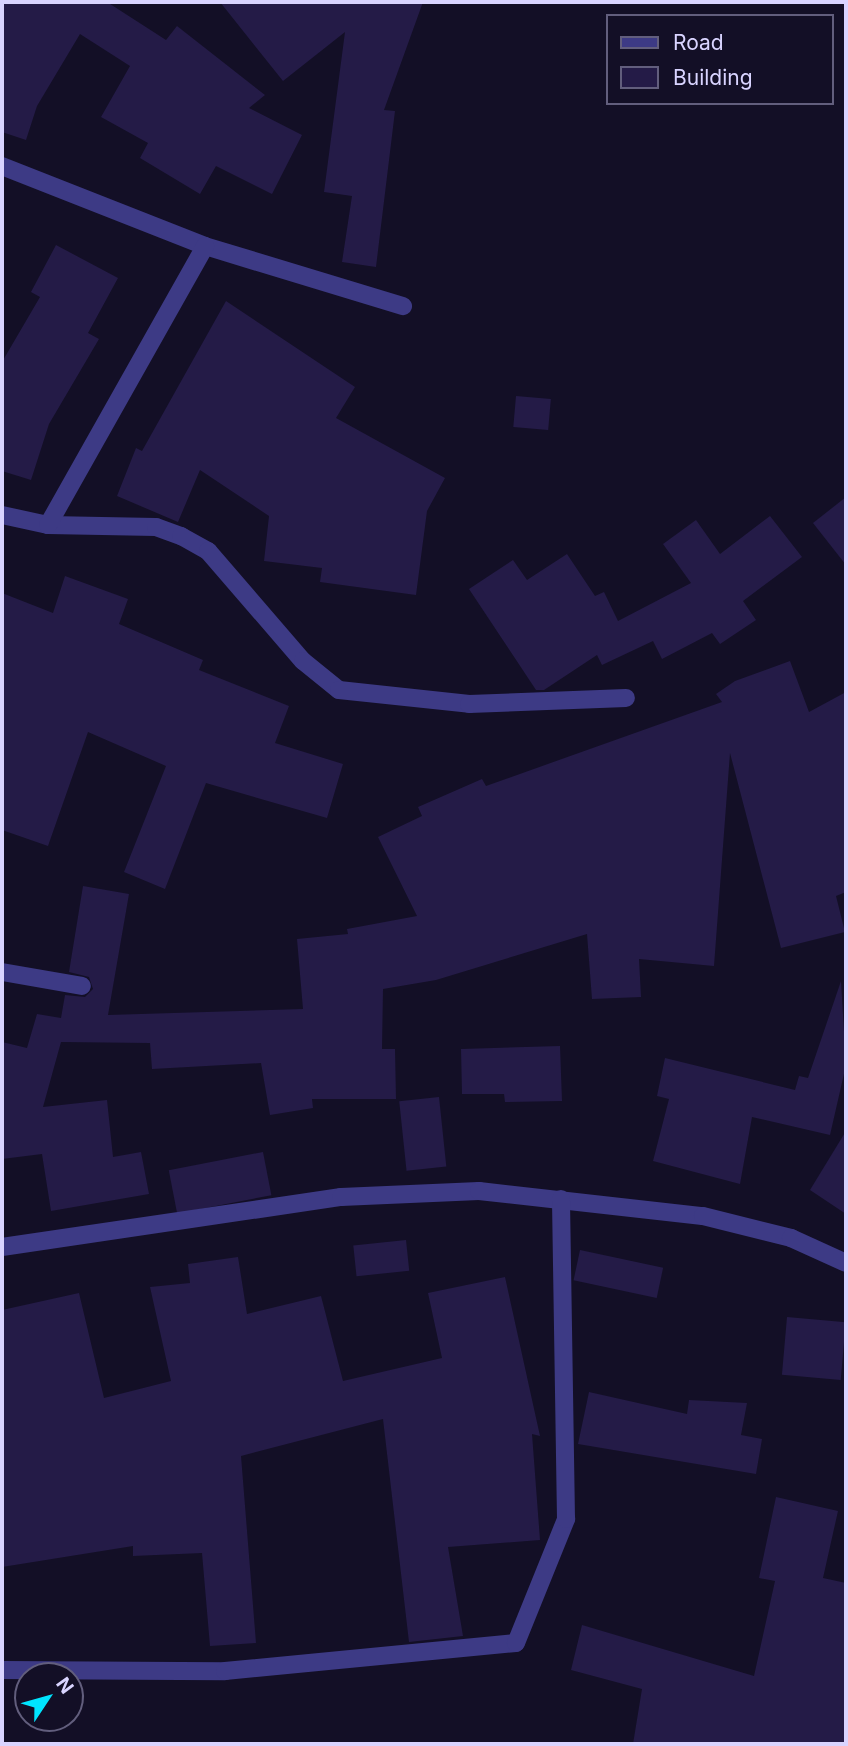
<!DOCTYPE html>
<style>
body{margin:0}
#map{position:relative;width:848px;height:1746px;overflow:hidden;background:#130f26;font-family:Inter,sans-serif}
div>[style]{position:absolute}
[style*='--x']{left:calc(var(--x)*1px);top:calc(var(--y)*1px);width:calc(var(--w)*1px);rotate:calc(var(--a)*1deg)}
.building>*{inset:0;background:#241b47;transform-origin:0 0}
.minor>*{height:18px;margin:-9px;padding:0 9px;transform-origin:9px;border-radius:9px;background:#3d3a85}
span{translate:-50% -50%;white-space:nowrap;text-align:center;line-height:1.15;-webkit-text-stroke:5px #130f26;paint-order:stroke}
.frame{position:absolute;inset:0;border:4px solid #d9d4ff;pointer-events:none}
.legend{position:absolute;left:606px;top:14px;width:228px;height:91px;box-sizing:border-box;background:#130f26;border:2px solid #625e7d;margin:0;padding:9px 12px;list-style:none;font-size:21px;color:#d9d4ff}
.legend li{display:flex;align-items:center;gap:14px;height:35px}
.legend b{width:35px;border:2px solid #625e7d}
.north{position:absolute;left:14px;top:1662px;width:70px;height:70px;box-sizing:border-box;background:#130f26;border:2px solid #625e7d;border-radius:50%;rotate:54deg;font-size:19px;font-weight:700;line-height:28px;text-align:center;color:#d9d4ff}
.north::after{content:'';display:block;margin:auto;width:24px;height:32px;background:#00e5ff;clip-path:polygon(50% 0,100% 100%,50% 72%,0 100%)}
</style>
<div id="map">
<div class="building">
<div style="clip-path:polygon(2px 2px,107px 2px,166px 40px,177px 26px,265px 95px,249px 108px,302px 135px,272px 194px,216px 166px,200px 194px,140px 158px,148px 143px,101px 117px,130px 66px,80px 34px,37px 106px,26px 140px,2px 132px)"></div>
<div style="clip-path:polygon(220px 2px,423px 2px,384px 110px,395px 111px,376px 267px,342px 262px,352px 196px,324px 192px,345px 32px,283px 81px)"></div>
<div style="clip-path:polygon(56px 245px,118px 278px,88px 333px,99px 339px,49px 424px,31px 480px,2px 471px,2px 362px,40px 297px,31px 292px)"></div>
<div style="clip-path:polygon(226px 301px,355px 387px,336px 418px,445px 478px,427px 511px,416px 595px,320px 582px,322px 568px,264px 561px,269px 516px,200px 470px,178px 522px,117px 496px,136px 448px,142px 451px)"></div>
<div style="left:516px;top:396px;width:35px;height:31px;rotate:5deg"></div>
<div style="clip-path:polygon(846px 497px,846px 565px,813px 523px)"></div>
<div style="clip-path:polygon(770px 516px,802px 557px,743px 601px,756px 620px,720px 644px,712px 633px,662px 659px,653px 641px,602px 665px,597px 655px,544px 690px,536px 690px,469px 589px,513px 560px,527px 580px,567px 554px,595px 596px,604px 592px,618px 621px,691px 583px,663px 544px,696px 520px,720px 554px)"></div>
<div style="clip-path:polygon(65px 576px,128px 599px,119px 624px,203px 660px,199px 670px,289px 706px,275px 743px,343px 764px,327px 818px,206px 783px,165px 889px,124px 872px,166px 766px,88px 732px,48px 846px,2px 830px,2px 593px,53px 613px)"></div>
<div style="clip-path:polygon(790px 661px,809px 712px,846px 692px,846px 892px,836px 896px,845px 932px,781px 948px,730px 753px,714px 966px,639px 959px,641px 997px,592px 999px,587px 934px,436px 980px,383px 989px,382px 1049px,395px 1049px,396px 1099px,312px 1099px,313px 1108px,270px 1115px,261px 1063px,152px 1069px,150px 1043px,61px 1042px,43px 1107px,107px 1100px,113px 1157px,141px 1152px,149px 1194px,51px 1211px,42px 1154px,2px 1159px,2px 1042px,27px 1048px,37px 1014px,61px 1018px,65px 995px,85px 997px,93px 989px,89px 977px,69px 972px,83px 886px,129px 894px,108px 1015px,303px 1009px,297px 939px,348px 934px,347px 929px,417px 916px,378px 837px,422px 816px,418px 807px,482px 779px,486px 786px,722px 702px,716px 694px,735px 681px)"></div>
<div style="clip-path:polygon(841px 981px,846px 1065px,830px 1135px,752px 1117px,740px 1184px,653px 1161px,669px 1099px,657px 1096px,665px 1058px,795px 1090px,799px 1076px,808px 1078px)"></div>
<div style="clip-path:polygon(560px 1046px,562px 1101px,505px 1102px,504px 1094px,462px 1094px,461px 1049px)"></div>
<div style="left:439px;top:1097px;width:70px;height:40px;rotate:84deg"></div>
<div style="clip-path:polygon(846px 1131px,846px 1214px,810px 1190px)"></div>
<div style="left:263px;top:1152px;width:44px;height:96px;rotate:79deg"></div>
<div style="left:406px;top:1240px;width:31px;height:53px;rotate:84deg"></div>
<div style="left:580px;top:1250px;width:85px;height:31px;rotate:12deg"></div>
<div style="clip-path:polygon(238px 1257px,247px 1314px,321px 1296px,343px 1381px,442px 1358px,428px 1293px,505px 1277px,540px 1436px,532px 1434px,540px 1540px,448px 1547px,463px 1636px,409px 1642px,383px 1419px,241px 1456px,256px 1643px,210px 1646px,202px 1553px,133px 1556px,133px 1546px,2px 1567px,2px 1310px,79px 1293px,104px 1398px,171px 1381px,150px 1287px,190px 1283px,188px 1264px)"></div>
<div style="left:787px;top:1317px;width:59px;height:58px;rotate:5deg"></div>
<div style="clip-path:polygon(589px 1392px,687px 1414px,689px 1400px,747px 1403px,741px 1435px,762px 1439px,756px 1474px,578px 1444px)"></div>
<div style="clip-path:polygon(776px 1497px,838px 1511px,823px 1578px,846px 1583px,846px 1744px,633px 1744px,642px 1689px,571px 1670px,582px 1625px,754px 1676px,775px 1581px,759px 1578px)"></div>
</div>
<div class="minor">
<div style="--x:2;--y:166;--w:218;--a:21.5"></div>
<div style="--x:205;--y:246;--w:207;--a:16.9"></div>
<div style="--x:2;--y:515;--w:47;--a:12.3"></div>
<div style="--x:48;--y:525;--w:108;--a:1.1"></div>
<div style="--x:156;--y:527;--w:27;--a:20"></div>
<div style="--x:181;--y:536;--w:31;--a:29"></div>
<div style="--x:208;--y:551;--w:145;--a:49.2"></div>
<div style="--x:303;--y:661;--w:46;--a:38.9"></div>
<div style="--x:339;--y:690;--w:131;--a:6.1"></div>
<div style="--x:469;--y:704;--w:157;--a:-2.2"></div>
<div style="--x:48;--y:525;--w:320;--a:-60.6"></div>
<div style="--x:2;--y:972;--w:81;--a:9.9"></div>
<div style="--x:2;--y:1247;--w:343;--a:-8.4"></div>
<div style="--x:341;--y:1197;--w:138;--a:-2.5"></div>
<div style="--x:479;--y:1191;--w:225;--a:6.4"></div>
<div style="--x:703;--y:1216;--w:91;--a:14"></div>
<div style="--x:791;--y:1238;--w:60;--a:24.4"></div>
<div style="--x:2;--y:1670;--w:223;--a:0.3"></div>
<div style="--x:225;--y:1671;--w:292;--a:-5.5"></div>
<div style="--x:516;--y:1643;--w:134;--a:-68"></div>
<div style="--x:566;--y:1519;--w:320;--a:-90.9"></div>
</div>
<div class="frame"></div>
<ul class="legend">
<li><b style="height:9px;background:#3d3a85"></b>Road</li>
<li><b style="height:19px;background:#241b47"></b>Building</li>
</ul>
<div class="north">N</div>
</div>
